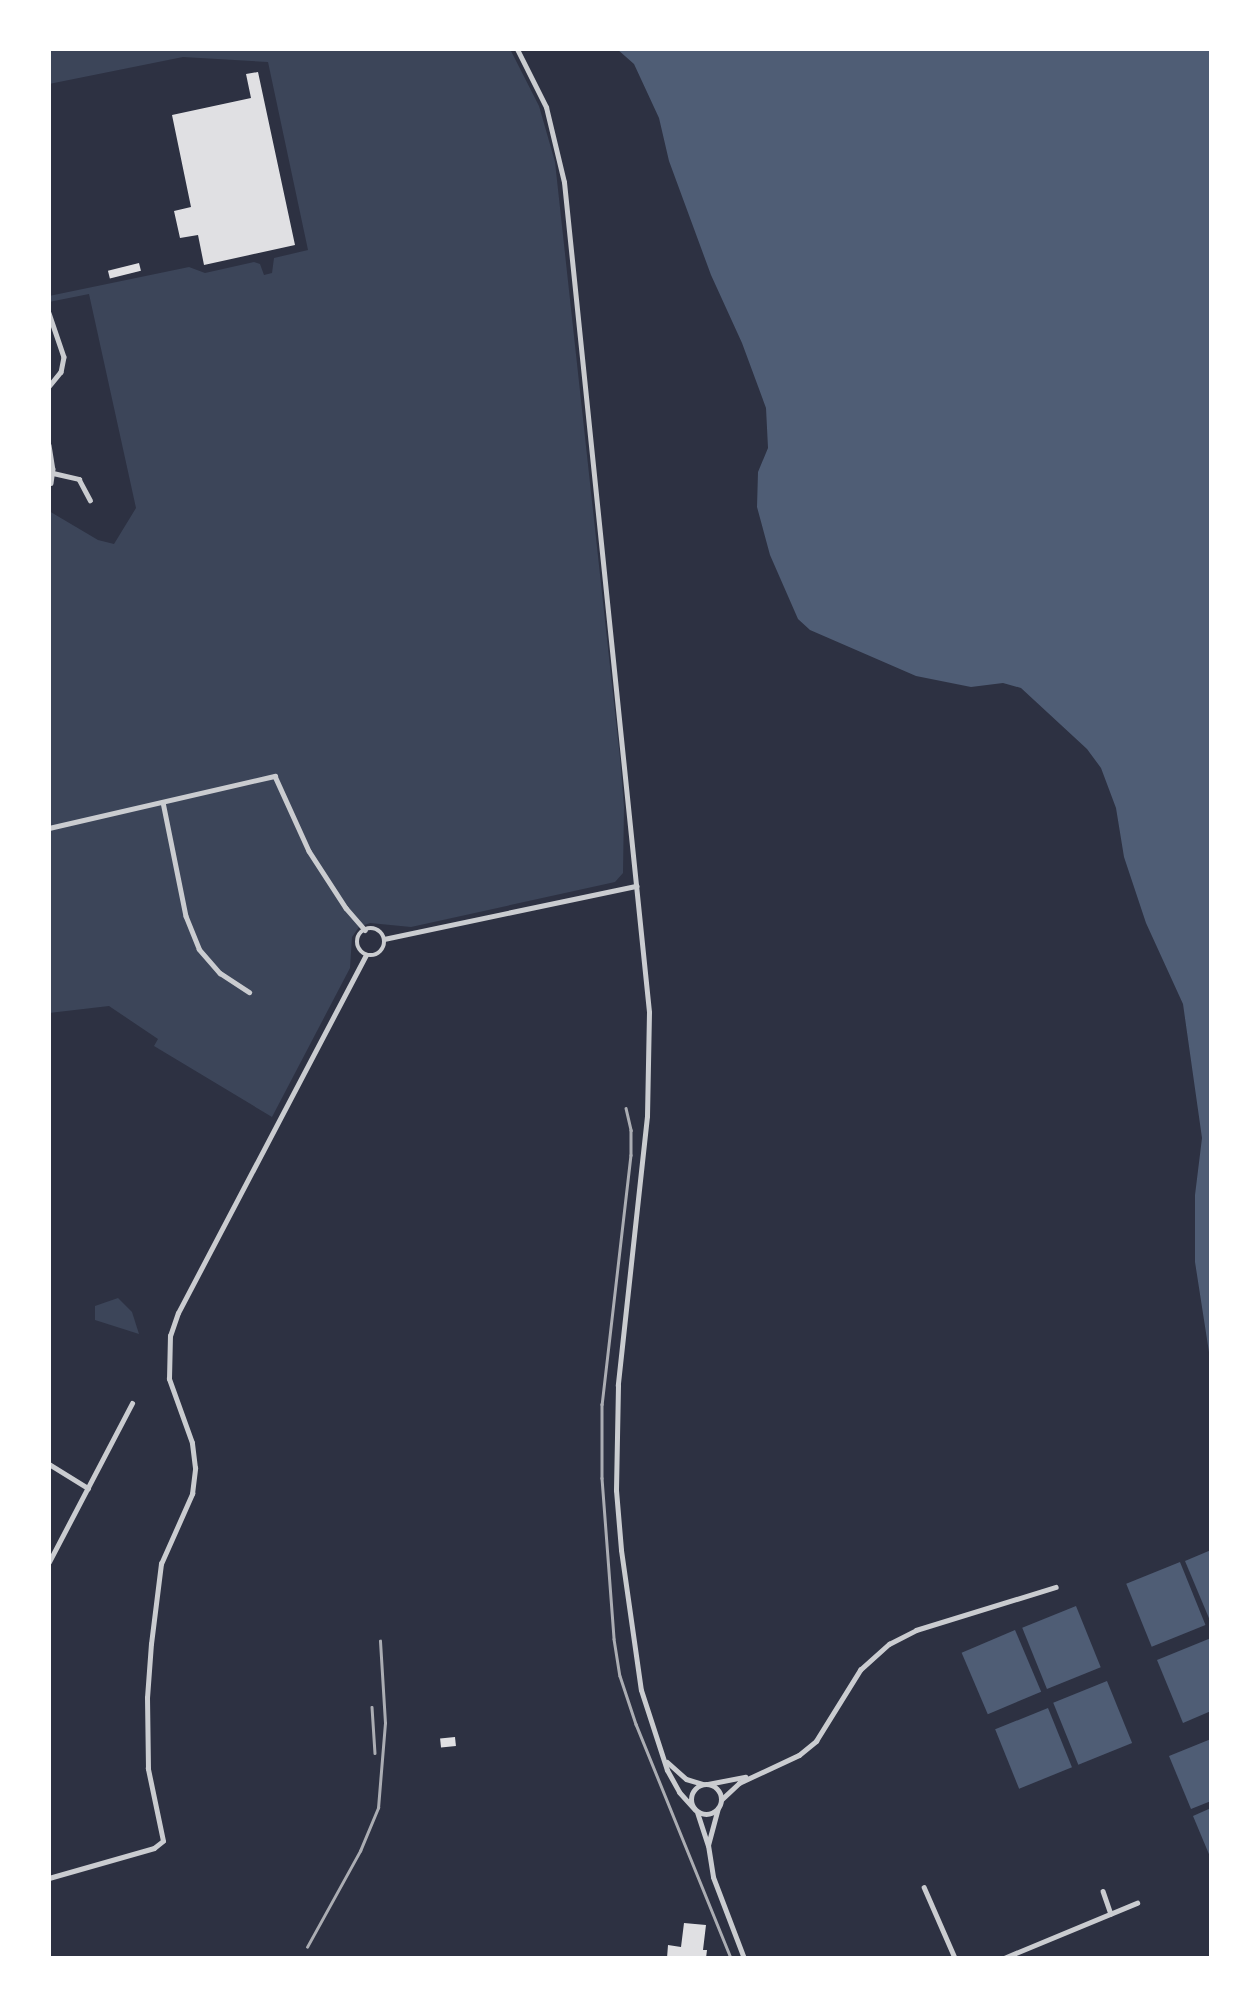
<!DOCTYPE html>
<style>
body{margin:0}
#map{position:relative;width:1260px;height:2007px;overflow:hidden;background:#2d3142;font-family:"Work Sans",sans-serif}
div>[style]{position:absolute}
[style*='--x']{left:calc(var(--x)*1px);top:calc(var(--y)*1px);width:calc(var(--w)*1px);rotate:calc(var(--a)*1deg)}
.green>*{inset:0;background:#3c4559}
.water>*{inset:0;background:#4f5d75;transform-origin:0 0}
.building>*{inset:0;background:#e0e0e3;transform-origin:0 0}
.minor>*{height:4.5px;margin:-2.25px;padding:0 2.25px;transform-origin:2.25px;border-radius:2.25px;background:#caccd0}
.minor>.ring{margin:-2.25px;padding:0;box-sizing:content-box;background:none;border:4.5px solid #caccd0;border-radius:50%}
.tertiary>*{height:5px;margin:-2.5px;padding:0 2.5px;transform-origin:2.5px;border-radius:2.5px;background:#caccd0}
.tertiary>.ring{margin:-2.5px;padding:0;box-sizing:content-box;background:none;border:5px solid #caccd0;border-radius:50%}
.rail>*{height:2.5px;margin:-1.25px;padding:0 1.25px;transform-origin:1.25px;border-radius:1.25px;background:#abadb3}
span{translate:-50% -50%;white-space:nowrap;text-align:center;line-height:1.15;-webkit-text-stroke:5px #fff;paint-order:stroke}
.frame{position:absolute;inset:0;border:51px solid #fff;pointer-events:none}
</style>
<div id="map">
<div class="green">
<div style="clip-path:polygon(49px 49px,510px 49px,539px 106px,555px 162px,620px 758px,624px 807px,623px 873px,615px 882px,411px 927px,370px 923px,359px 927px,352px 937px,350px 968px,272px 1117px,154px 1046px,158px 1039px,109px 1006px,49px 1013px,49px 511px,98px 540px,114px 544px,136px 508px,89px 294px,49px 302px,49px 296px,189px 267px,205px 273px,254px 262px,260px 264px,264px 275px,272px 273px,274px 258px,308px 250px,268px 62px,183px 57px,49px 84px)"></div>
<div style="clip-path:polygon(118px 1298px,132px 1312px,139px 1334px,95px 1320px,95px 1306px)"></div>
</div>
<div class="water">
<div style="clip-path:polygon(617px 49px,1211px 49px,1211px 1365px,1195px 1262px,1195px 1195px,1202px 1138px,1183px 1004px,1146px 923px,1124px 857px,1116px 808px,1101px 768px,1087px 749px,1021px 688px,1003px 683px,971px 687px,916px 676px,810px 630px,798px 619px,770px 555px,757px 507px,758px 472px,768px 448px,766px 408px,742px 343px,711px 275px,669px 161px,659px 118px,634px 64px)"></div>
<div style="clip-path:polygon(1211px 1550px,1211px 1623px,1185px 1561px)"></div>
<div style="left:1180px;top:1562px;width:68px;height:58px;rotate:68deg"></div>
<div style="left:1076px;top:1606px;width:66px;height:58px;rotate:68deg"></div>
<div style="left:1015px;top:1630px;width:67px;height:58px;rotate:67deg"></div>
<div style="clip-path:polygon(1211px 1638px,1211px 1711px,1183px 1723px,1157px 1660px)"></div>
<div style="left:1107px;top:1681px;width:67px;height:58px;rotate:68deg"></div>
<div style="left:1048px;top:1708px;width:64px;height:57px;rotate:68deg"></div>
<div style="clip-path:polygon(1211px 1739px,1211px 1801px,1191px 1809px,1169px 1756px)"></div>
<div style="clip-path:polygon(1211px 1808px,1211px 1859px,1193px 1816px)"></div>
</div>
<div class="building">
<div style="clip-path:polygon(258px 72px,295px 245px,204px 265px,198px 235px,180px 238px,174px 211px,191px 207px,172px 115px,251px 98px,246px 74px)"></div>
<div style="left:139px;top:263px;width:8px;height:32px;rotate:76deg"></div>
<div style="left:455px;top:1737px;width:9px;height:15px;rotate:84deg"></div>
<div style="clip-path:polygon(684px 1923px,706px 1925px,703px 1950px,707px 1950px,706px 1958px,667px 1958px,668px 1945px,681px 1947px)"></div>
</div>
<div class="minor">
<div style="--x:49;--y:313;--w:46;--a:71.2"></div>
<div style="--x:64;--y:357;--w:15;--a:101"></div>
<div style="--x:61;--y:372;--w:19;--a:129"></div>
<div style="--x:49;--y:445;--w:24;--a:81"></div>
<div style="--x:53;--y:469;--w:14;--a:98"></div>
<div style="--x:53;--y:473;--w:27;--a:13"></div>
<div style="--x:79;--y:479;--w:24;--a:62"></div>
<div style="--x:163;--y:802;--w:116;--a:78.6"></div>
<div style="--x:186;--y:916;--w:35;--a:68"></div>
<div style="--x:199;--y:949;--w:32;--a:49"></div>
<div style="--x:220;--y:973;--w:35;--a:33"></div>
<div style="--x:49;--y:828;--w:232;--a:-13"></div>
<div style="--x:275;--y:776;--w:82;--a:65.6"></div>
<div style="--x:309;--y:851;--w:68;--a:57"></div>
<div style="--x:346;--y:908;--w:29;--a:49"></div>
<div class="ring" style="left:357px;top:928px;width:23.5px;height:23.5px"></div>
<div style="--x:384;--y:939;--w:258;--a:-11.9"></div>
<div style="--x:49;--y:1464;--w:46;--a:31.6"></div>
<div style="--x:49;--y:1562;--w:179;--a:-62.4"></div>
<div style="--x:708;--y:1784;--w:38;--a:-11"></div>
<div style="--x:721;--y:1800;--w:25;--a:-43"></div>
<div style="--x:739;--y:1783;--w:66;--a:-25"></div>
<div style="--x:799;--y:1755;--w:22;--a:-39"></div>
<div style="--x:816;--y:1741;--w:84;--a:-58.2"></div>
<div style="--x:860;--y:1670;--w:39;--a:-42"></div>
<div style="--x:889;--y:1644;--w:30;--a:-27"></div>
<div style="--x:916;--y:1630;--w:146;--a:-17.1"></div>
<div style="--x:49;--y:1878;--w:109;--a:-15.9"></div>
<div style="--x:154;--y:1848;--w:11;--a:-38"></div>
<div style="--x:163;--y:1841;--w:74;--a:-101.8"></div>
<div style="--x:148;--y:1769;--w:71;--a:-90.8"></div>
<div style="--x:147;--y:1698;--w:54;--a:-85.8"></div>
<div style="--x:151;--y:1644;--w:81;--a:-82.9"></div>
<div style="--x:161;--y:1564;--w:77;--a:-66.1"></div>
<div style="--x:192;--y:1494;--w:26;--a:-83"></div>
<div style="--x:195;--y:1468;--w:25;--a:-97"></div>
<div style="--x:192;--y:1443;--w:68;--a:-109.8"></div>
<div style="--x:169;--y:1379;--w:43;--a:-88.7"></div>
<div style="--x:170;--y:1336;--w:24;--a:-71"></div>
<div style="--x:178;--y:1313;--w:404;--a:-62.3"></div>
<div style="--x:924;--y:1887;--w:77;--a:66.4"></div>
<div style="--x:1103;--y:1891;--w:24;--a:71"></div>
<div style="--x:1004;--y:1958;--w:144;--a:-22.5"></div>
</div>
<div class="tertiary">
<div style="--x:517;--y:49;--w:65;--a:63.4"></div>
<div style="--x:546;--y:107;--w:77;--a:76.5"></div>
<div style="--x:564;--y:182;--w:834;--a:84.15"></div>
<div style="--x:649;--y:1012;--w:104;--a:91.1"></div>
<div style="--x:647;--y:1116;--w:271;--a:96.2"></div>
<div style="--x:618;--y:1385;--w:105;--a:91.1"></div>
<div style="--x:616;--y:1490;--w:60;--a:85.2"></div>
<div style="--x:621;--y:1550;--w:141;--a:81.9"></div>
<div style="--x:641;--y:1690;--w:84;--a:72"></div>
<div style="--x:667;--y:1770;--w:25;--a:61"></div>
<div style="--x:679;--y:1792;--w:24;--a:48"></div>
<div style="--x:667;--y:1762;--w:25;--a:42"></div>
<div style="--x:686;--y:1779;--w:17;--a:17"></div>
<div class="ring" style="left:691px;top:1784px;width:25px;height:25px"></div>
<div style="--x:697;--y:1812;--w:35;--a:72"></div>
<div style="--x:708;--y:1845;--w:32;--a:81"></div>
<div style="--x:713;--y:1877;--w:87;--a:69.1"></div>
<div style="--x:708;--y:1845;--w:38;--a:-75"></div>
</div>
<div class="rail">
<div style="--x:626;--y:1108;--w:23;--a:77"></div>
<div style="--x:631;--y:1130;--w:25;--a:90"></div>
<div style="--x:631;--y:1155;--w:251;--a:96.6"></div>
<div style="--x:602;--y:1404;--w:74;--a:90"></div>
<div style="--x:602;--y:1478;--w:161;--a:85.7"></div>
<div style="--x:614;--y:1639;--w:37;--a:81"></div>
<div style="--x:620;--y:1676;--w:51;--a:71.6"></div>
<div style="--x:636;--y:1724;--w:253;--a:67.9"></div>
<div style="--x:372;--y:1707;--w:46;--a:86.3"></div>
<div style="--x:307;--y:1947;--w:110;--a:-61.1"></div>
<div style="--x:360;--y:1851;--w:47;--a:-67.3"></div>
<div style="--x:378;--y:1808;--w:85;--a:-85.3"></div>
<div style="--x:385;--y:1723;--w:82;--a:-93.5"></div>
</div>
<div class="frame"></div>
</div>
